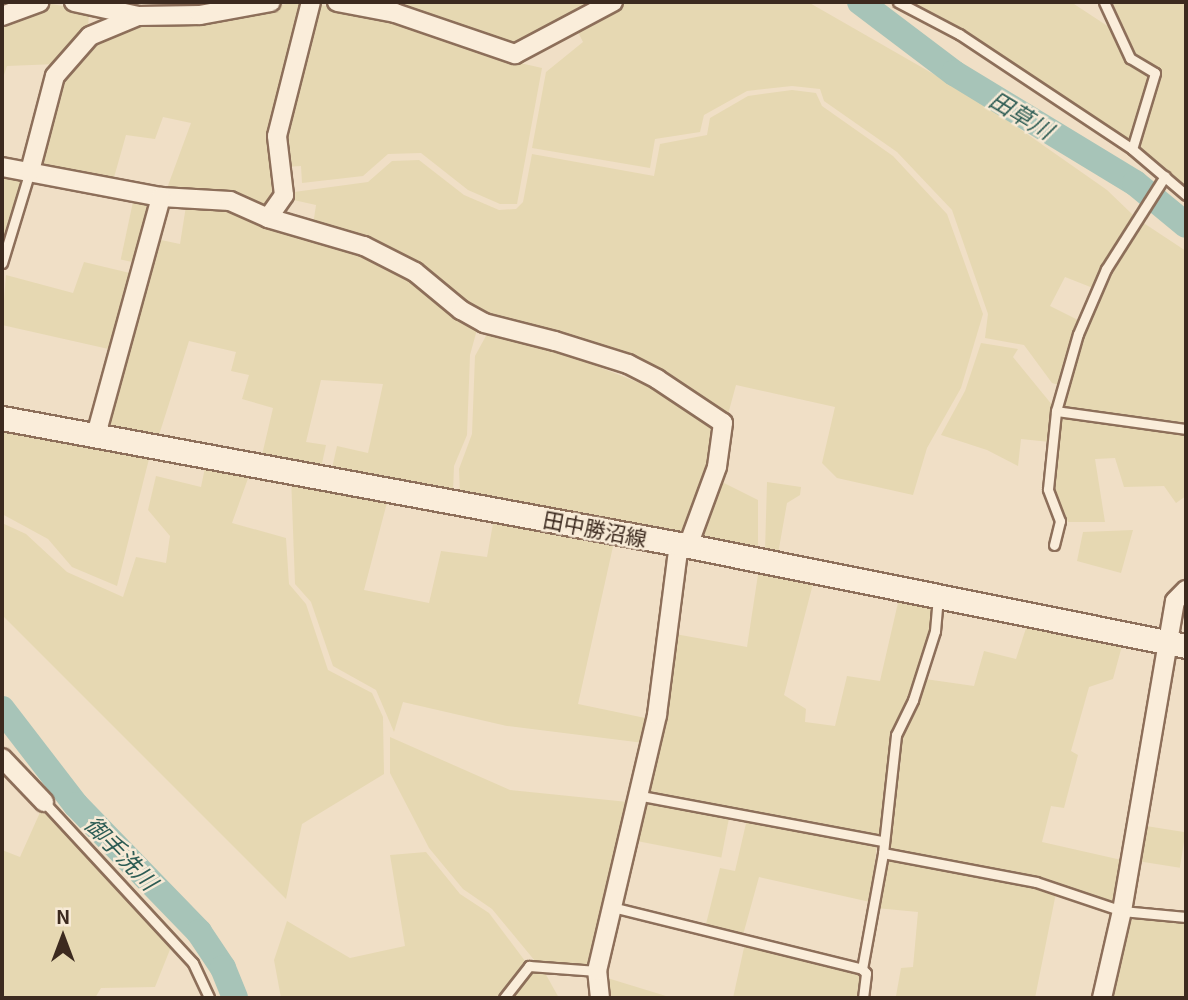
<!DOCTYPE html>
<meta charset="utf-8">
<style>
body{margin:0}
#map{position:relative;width:1188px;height:1000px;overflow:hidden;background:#f0dfc6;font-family:Georgia,"Noto Sans JP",serif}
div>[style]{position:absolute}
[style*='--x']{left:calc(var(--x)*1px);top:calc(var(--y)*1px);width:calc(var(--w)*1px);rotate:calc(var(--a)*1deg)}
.farmland>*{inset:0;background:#e6d8b2;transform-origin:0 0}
.river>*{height:26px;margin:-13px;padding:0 13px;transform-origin:13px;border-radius:13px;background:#a7c4b8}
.roads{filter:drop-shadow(2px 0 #8d6f5a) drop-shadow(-2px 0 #8d6f5a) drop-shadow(0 2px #8d6f5a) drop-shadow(0 -2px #8d6f5a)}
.service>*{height:9px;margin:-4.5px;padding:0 4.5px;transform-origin:4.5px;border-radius:4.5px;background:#faedda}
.minor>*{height:18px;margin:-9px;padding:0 9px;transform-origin:9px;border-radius:9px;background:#faedda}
.secondary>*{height:23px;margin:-11.5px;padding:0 11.5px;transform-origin:11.5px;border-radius:11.5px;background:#faedda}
span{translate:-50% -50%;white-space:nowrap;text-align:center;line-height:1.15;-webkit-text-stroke:5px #f7ead6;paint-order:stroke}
.street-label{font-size:21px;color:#3c2a1f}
.water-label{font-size:23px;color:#2d5c54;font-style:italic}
.frame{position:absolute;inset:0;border:4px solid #3c2a1f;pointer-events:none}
.north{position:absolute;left:28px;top:902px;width:70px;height:70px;-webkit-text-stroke:5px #f7ead6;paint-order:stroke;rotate:0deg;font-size:19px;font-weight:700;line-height:28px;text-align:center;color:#3c2a1f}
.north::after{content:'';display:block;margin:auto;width:24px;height:32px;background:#3c2a1f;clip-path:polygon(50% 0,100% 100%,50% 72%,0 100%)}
</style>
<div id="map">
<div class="farmland">
<div style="clip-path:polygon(295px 2px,304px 5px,272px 130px,280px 190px,262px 208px,166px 191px,191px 123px,163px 117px,155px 139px,126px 135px,113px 181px,39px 165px,62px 78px,93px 40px,141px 20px,234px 16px)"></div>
<div style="clip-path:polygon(363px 2px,601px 2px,520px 46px,507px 48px)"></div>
<div style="clip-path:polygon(627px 2px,808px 2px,977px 99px,1107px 190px,1133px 215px,1093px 288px,1065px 277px,1050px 306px,1078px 320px,1059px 385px,1052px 383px,1024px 345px,985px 338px,988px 314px,952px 210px,897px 152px,824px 101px,820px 89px,792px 86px,747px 91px,704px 115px,700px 132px,655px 139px,650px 168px,532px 148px,546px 72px,583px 42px,577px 30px)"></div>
<div style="clip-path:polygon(909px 2px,1071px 2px,1112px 29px,1126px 59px,1152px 73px,1131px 139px,1126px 141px)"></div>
<div style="clip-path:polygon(1108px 2px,1186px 2px,1186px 190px,1139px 151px,1137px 142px,1158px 72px,1132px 56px)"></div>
<div style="clip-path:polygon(52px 4px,89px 11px,88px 31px,57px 64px,7px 66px,2px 81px,2px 24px)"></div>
<div style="clip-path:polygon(316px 4px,382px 17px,498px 58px,542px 68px,517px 204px,500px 204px,468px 190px,421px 153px,388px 154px,363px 176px,302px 183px,301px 166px,285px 167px,281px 133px)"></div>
<div style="clip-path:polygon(792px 90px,816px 93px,822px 106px,893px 156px,947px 214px,983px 314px,961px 388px,927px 448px,913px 495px,837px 478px,822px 463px,835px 407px,736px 385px,727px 418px,670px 376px,631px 357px,487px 319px,313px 225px,316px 205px,289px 199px,294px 192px,368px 182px,392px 161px,419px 160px,464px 195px,499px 210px,516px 209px,523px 202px,532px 154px,654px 176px,660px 144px,707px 135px,710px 118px,748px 96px)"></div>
<div style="clip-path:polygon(2px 172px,26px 176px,2px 253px)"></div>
<div style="left:134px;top:197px;width:19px;height:64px;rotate:12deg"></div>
<div style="clip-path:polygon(186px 206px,225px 207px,270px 228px,348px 249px,403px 273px,478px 326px,470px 355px,467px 435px,454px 466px,453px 492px,332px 468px,337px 446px,368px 453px,383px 384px,321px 380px,306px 442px,326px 445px,321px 468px,262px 455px,273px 408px,242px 399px,249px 375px,231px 371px,236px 352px,189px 341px,159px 435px,105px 428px,156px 239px,180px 244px)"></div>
<div style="clip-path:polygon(1139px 220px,1186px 251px,1186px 426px,1061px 408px,1081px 337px)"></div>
<div style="clip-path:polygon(84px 262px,134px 274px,113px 350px,2px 325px,6px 275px,73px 293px)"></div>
<div style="clip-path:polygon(487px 334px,543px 345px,650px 387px,717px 428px,711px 465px,683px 538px,460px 494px,459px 469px,472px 434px,475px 356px)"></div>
<div style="clip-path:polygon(981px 343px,1018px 349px,1013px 357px,1053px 406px,1050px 442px,1021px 439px,1018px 466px,987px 450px,941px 435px,965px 391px)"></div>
<div style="clip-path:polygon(1060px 415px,1186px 433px,1186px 496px,1176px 503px,1164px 486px,1124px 487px,1115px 458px,1095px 459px,1105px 522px,1068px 522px,1054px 490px)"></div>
<div style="clip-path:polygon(2px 428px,150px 455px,117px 586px,72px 567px,48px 539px,2px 514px)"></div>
<div style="clip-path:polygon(206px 463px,251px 470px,232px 523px,286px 538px,289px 584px,306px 604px,328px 670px,372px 693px,383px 717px,384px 774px,302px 824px,286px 899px,2px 615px,2px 523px,26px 534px,67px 572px,123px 597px,136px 557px,166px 563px,170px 536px,148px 510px,156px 476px,201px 487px)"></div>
<div style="clip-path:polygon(291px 476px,389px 495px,364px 590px,429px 603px,441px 551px,487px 557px,494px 518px,614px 542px,578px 704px,650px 719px,644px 743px,507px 726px,403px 702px,394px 732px,376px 690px,333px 666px,311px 602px,295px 584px)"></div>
<div style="clip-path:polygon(718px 480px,758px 500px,758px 552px,699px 540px)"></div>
<div style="clip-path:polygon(767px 482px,801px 487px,800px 495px,787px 503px,778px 554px,765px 551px)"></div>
<div style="clip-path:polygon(1133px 530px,1121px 573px,1077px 561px,1083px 532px)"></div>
<div style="clip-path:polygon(759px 568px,814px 580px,784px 695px,806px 709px,805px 722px,835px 726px,847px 676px,880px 681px,900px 594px,934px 601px,932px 631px,899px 719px,879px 837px,651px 794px,645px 789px,675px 634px,747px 647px)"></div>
<div style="clip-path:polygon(1028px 622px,1123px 642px,1113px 679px,1089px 687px,1071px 751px,1078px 755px,1064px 808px,1051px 806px,1042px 842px,1126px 861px,1118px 905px,887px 850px,901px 760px,900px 735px,925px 679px,974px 686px,984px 651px,1016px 659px)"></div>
<div style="clip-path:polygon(390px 737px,510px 790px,628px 802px,593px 967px,535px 961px,492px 909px,463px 889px,429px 848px,390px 773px)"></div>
<div style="left:641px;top:799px;width:90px;height:42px;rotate:11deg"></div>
<div style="clip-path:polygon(42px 808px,173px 942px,155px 987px,101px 988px,95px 998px,2px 998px,2px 850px,20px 857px)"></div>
<div style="clip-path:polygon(747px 819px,877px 844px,870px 902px,759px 877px,743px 935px,706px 924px,720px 868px,735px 871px)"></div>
<div style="left:1146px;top:826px;width:40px;height:36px;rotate:9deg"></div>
<div style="clip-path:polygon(426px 852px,460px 894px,489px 913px,525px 961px,499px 998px,281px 998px,274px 960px,287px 921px,350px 958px,405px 946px,390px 855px)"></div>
<div style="clip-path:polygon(886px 858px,1056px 893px,1035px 998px,868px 998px,896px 996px,901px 968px,913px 967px,918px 912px,876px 908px)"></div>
<div style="clip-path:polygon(1127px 917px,1186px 922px,1186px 998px,1108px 998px)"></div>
<div style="clip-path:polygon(745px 943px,862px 972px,859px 998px,733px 998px)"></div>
<div style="clip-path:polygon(530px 971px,545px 973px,559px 998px,510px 998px)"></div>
<div style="clip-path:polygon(604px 977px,666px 996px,680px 998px,604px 998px)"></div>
</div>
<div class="river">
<div style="--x:860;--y:2;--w:118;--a:37.1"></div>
<div style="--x:954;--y:73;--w:212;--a:31.3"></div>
<div style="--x:1135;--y:183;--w:66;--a:39.5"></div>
<div style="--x:2;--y:709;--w:121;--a:52.4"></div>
<div style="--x:76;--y:805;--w:177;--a:45.9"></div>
<div style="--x:199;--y:932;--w:43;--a:56.3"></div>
<div style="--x:223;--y:968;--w:32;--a:68"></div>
</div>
<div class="roads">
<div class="service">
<div style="--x:898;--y:2;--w:69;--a:27.7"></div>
<div style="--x:959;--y:34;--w:208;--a:33.6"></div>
<div style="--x:1132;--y:149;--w:71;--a:40.4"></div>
<div style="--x:1104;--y:2;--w:62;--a:65.1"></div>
<div style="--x:1130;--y:58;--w:29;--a:31"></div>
<div style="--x:1155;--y:73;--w:79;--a:106.8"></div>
<div style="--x:2;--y:263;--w:96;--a:-73.1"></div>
<div style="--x:1056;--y:411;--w:131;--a:7.9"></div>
<div style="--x:1054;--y:545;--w:25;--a:-76"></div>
<div style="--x:1060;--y:521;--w:34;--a:-111"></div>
<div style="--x:1048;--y:489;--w:78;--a:-84.1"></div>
<div style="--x:1056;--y:411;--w:80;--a:-74.1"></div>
<div style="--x:1078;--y:334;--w:71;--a:-66.7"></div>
<div style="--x:1106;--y:269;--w:110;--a:-57.6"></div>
<div style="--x:636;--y:795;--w:249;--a:10.6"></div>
<div style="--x:44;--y:802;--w:219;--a:47.2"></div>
<div style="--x:193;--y:963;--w:38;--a:65"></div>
<div style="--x:883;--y:853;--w:156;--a:10.7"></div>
<div style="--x:1036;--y:882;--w:91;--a:18.6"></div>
<div style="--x:1122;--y:911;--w:64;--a:5.4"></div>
<div style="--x:612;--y:907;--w:258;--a:13.9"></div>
<div style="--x:504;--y:998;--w:41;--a:-52"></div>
<div style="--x:529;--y:966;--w:68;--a:4.2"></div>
<div style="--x:863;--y:998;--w:25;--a:-83"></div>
<div style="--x:866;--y:973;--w:6;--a:-135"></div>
<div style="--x:862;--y:969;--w:118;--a:-79.7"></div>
<div style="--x:883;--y:853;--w:119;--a:-83.7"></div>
<div style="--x:896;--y:735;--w:39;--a:-64"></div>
<div style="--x:913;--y:700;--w:72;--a:-72.3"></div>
<div style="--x:935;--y:631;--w:35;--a:-85"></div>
</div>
<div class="minor">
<div style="--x:74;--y:2;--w:66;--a:12.3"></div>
<div style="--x:337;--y:2;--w:59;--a:10.7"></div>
<div style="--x:395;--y:13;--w:127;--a:18.9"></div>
<div style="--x:515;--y:54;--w:111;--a:-28"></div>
<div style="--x:2;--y:16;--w:40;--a:-20.2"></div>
<div style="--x:2;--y:167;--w:162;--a:10.7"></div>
<div style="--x:161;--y:197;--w:69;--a:3.3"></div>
<div style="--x:230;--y:201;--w:42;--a:24.1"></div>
<div style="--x:268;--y:218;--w:100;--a:16.3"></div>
<div style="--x:364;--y:246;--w:57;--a:27"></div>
<div style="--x:415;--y:272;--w:60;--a:39.6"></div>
<div style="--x:461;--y:310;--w:26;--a:29"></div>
<div style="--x:484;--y:323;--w:73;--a:14.2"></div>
<div style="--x:555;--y:341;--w:77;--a:17.5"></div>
<div style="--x:628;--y:364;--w:33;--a:27"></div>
<div style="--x:657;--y:379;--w:79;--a:33.7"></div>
<div style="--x:723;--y:423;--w:44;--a:97.8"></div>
<div style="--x:717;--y:467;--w:84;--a:110.2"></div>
<div style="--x:30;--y:171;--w:98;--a:-75.3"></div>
<div style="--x:55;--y:76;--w:53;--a:-48.8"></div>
<div style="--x:90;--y:36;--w:52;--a:-22.6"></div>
<div style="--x:138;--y:16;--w:62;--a:-0.9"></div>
<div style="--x:200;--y:15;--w:72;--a:-10.4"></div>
<div style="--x:268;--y:218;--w:28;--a:-55"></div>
<div style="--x:284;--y:195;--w:59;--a:-96.8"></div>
<div style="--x:277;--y:136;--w:138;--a:-75.8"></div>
<div style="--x:96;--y:435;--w:247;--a:-74.7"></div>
<div style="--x:2;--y:758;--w:61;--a:46.3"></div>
<div style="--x:600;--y:998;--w:27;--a:-96"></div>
<div style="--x:597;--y:971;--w:263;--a:-76.8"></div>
<div style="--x:657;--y:715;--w:172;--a:-82.7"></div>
<div style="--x:1102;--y:998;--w:89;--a:-77.1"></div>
<div style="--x:1122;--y:911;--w:314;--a:-80.3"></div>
<div style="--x:1175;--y:601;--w:16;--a:-45"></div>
</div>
<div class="secondary">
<div style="--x:2;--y:418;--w:689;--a:10.54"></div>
<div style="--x:679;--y:544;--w:517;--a:11.38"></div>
</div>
</div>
<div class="street-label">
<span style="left:595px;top:528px;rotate:11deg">田中勝沼線</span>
</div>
<div class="water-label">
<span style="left:1022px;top:114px;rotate:31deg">田草川</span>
<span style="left:122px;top:852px;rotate:46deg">御手洗川</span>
</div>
<div class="frame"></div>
<div class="north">N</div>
</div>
